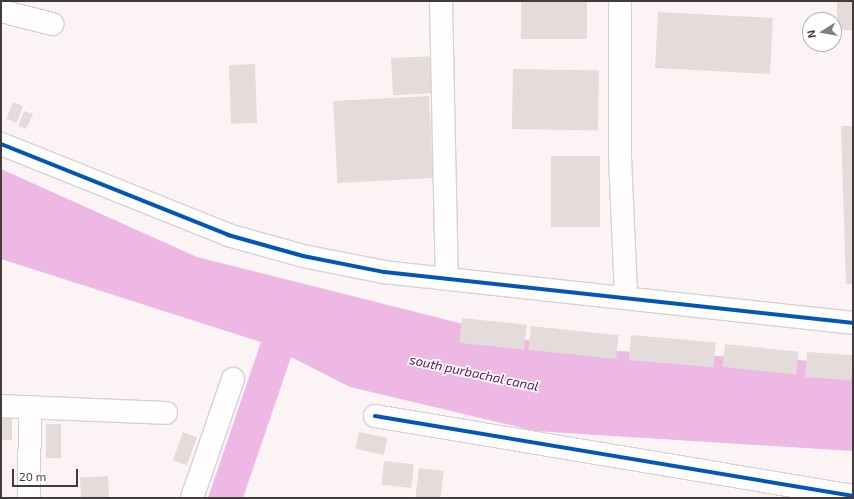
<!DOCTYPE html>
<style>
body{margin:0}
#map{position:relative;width:854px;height:499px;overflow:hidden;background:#fcf4f4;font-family:"Exo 2",sans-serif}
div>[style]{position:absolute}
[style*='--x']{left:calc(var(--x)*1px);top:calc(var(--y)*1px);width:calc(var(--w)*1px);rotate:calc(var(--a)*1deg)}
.water>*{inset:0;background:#edb8e3}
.building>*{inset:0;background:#e3dcdb;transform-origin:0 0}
.roads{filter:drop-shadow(1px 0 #d8d1d1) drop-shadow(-1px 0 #d8d1d1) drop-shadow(0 1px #d8d1d1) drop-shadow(0 -1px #d8d1d1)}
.minor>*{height:22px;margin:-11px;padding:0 11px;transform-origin:11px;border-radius:11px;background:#fffdfd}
.cycleway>*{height:4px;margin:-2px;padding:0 2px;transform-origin:2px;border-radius:2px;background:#0057b8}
span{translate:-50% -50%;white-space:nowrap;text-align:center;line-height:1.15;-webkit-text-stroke:3.5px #fff;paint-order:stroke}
.water-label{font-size:13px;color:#610b5a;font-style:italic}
.frame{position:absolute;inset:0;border:2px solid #423b3b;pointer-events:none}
.north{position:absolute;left:802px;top:12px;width:40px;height:40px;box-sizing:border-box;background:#fff;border:1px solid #b3b1b1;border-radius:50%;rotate:259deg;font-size:11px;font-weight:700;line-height:16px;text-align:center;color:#423b3b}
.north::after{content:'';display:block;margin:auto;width:14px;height:18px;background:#837c7c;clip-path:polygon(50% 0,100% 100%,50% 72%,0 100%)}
.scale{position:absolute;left:12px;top:469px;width:66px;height:18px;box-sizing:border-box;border:2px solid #423b3b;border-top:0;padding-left:5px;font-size:12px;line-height:14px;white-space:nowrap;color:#423b3b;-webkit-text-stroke:3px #fff;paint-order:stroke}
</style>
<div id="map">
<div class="water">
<div style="clip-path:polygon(1px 169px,197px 257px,559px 348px,853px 363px,853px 451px,535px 431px,350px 387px,291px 357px,243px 498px,208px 498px,261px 342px,1px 259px)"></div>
</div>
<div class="building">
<div style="left:521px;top:1px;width:66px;height:38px"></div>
<div style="left:837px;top:1px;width:16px;height:29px"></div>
<div style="left:658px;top:12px;width:115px;height:56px;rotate:3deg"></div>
<div style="left:434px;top:56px;width:37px;height:43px;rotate:87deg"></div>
<div style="left:255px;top:64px;width:59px;height:26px;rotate:88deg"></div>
<div style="left:513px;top:69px;width:86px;height:60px;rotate:1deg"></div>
<div style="left:429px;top:96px;width:82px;height:96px;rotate:87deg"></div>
<div style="left:13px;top:102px;width:11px;height:18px;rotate:22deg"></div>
<div style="clip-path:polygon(24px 111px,33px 114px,26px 129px,18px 126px)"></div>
<div style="clip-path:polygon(841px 126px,853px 126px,853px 284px,846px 284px)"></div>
<div style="left:551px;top:156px;width:49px;height:71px"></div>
<div style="left:462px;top:318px;width:65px;height:25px;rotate:6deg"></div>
<div style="left:531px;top:326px;width:88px;height:24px;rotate:6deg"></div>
<div style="left:631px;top:335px;width:85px;height:25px;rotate:5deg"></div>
<div style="left:725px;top:344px;width:74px;height:23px;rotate:6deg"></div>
<div style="left:807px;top:352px;width:46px;height:25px;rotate:4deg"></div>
<div style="left:1px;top:419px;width:11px;height:21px"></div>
<div style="left:46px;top:424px;width:15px;height:34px"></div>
<div style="left:183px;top:432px;width:15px;height:30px;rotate:20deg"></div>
<div style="left:359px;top:432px;width:29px;height:17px;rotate:12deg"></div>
<div style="left:384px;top:461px;width:30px;height:24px;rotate:6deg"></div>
<div style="left:419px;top:468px;width:25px;height:30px;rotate:7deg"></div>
<div style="left:108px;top:476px;width:22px;height:28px;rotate:87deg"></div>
</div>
<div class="roads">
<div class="minor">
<div style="--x:441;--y:1;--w:278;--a:88.8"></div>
<div style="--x:620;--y:1;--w:156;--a:90"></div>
<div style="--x:620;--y:157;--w:140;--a:87.5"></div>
<div style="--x:1;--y:11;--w:53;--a:14.3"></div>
<div style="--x:1;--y:144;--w:245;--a:21.8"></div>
<div style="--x:228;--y:235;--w:78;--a:15.6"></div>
<div style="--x:303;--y:256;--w:83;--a:11.2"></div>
<div style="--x:384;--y:272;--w:472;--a:6.2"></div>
<div style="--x:1;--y:406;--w:165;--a:2.4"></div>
<div style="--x:375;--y:416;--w:485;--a:9.5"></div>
<div style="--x:29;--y:498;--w:91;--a:-89.4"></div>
<div style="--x:192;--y:498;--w:126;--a:-71"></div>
</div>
</div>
<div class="cycleway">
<div style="--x:1;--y:144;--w:245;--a:21.8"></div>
<div style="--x:228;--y:235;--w:78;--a:15.6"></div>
<div style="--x:303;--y:256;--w:83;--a:11.2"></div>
<div style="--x:384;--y:272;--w:472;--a:6.2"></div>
<div style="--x:375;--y:416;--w:485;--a:9.5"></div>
</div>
<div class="water-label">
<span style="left:474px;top:373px;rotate:12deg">south purbachal canal</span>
</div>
<div class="frame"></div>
<div class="north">N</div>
<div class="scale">20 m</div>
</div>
